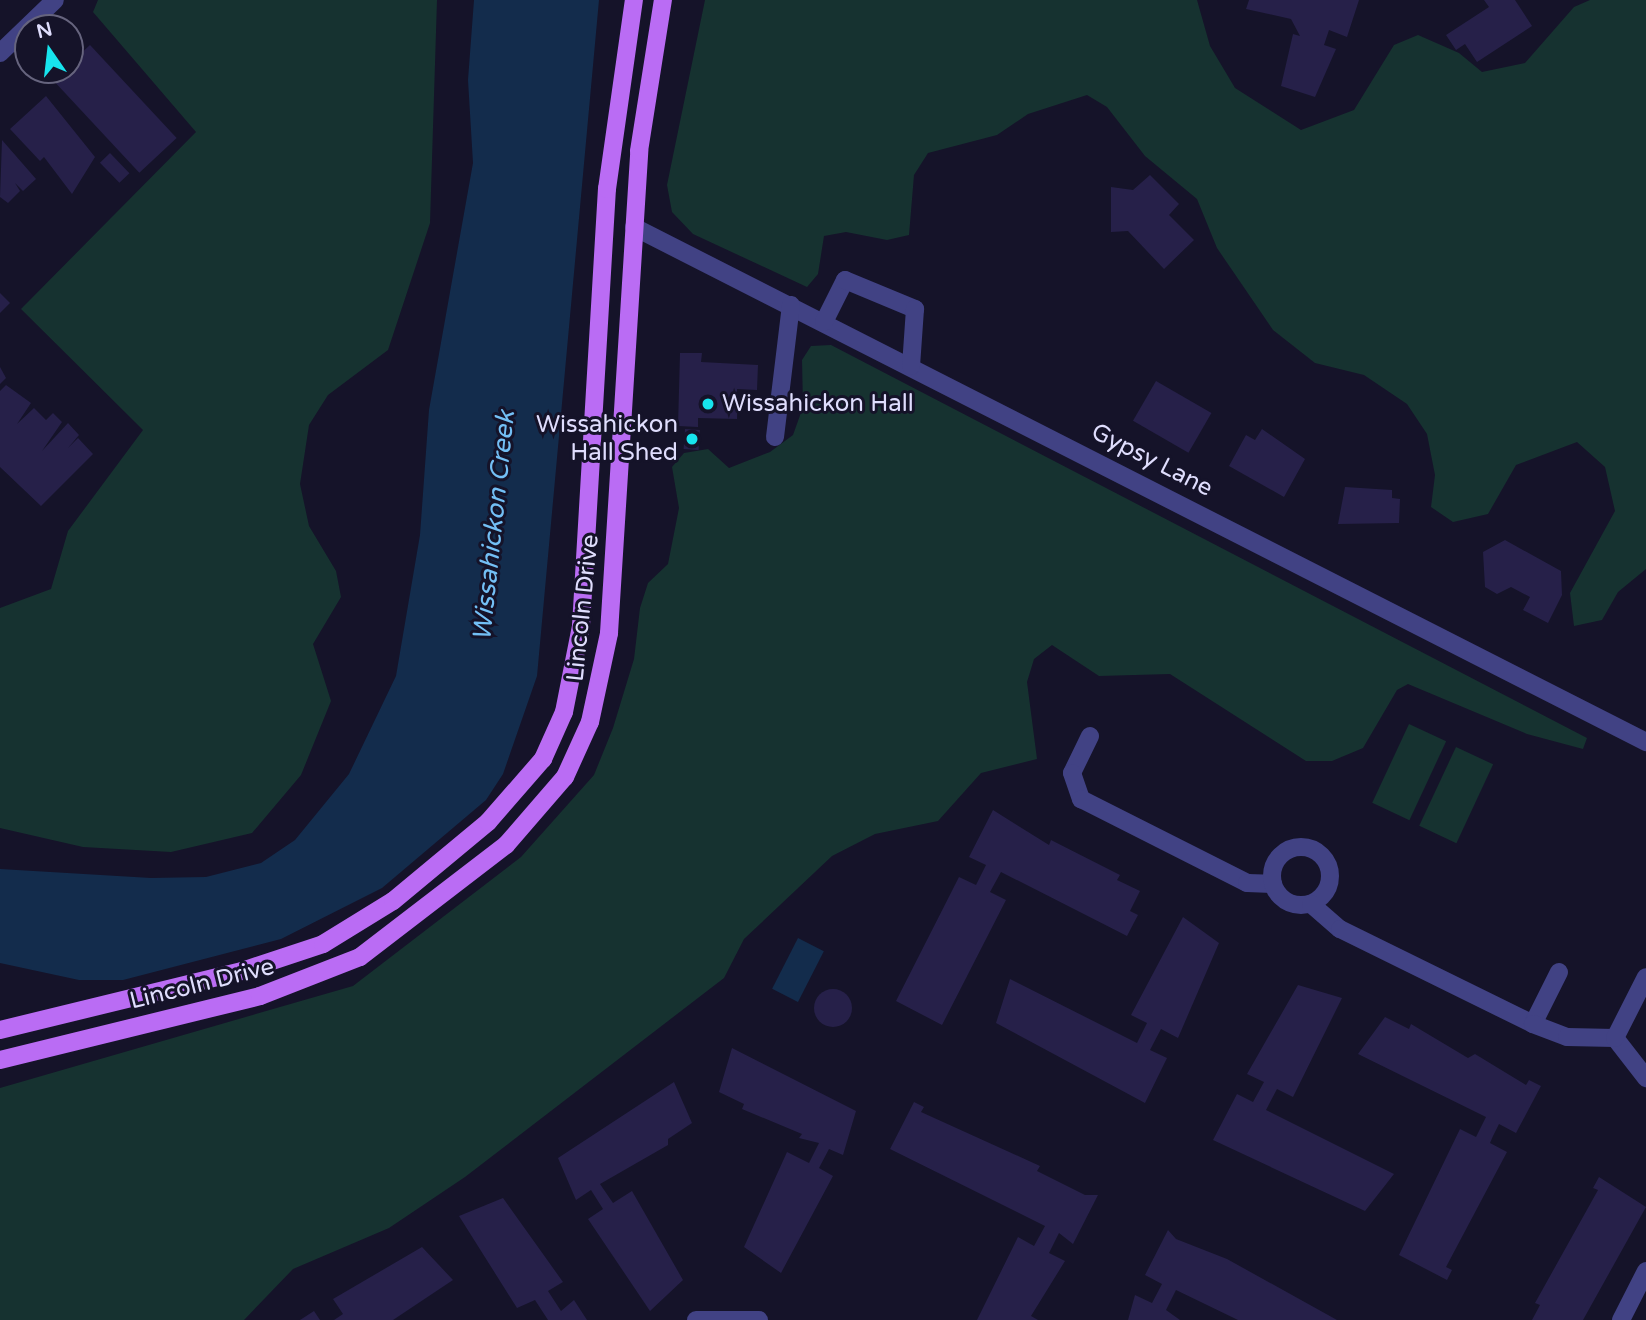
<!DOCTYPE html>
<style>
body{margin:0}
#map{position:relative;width:1646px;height:1320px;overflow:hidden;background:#151329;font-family:"Varela Round",sans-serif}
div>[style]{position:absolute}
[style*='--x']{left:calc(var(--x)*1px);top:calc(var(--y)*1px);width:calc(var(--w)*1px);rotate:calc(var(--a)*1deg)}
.green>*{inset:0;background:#163230;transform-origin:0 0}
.water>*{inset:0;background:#132c4c;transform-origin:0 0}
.building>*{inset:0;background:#262049;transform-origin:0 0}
.round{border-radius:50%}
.minor>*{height:18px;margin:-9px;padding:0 9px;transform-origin:9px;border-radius:9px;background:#414284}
.minor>.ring{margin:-9px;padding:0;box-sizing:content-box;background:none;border:18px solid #414284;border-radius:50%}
.major>*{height:18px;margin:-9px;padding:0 9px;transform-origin:9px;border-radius:9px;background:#ba6cf4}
.dots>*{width:19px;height:19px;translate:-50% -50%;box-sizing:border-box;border:4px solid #151329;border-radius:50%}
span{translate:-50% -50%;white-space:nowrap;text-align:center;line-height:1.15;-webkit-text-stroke:6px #151329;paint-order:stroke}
.poi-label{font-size:24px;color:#dfddfd}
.left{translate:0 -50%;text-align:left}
.right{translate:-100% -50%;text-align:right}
.street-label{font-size:24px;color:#dfddfd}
.water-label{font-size:26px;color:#73bff5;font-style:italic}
.north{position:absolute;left:14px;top:14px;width:70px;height:70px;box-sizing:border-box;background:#151329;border:2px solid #66647e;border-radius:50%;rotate:346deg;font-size:19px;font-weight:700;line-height:28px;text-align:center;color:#dfddfd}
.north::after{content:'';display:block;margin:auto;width:24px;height:32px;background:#17e4ee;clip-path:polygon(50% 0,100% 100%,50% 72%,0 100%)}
</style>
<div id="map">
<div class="green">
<div style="clip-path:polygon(98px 0,437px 0,430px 223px,388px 350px,328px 395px,309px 425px,300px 484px,309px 526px,336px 571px,341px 597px,313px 644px,331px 701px,301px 775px,252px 833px,171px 852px,83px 847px,0 828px,0 608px,51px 589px,68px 531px,143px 430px,21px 309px,196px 132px,93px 12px)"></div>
<div style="clip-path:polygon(705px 0,1197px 0,1210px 46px,1235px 88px,1301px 130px,1354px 110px,1394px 45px,1418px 35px,1459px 53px,1482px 72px,1525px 63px,1574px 7px,1590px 0,1646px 0,1646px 569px,1618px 592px,1602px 620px,1574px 626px,1570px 593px,1615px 511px,1605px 467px,1577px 442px,1516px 465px,1488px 514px,1453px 522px,1431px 507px,1435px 475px,1427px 434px,1407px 404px,1364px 375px,1315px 363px,1273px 330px,1217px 248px,1197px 199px,1145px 156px,1107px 107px,1087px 95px,1028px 114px,997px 135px,928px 153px,914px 175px,909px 235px,887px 240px,846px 232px,824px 236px,818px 274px,807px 287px,693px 234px,672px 212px,667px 185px)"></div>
<div style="clip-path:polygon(831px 345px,1587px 738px,1583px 749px,1527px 734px,1408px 684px,1397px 690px,1363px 748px,1332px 761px,1306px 761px,1170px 674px,1099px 676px,1052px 645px,1034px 659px,1027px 682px,1037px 759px,981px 773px,938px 821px,875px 834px,832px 856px,744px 939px,724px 978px,465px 1177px,389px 1228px,293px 1269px,244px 1320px,0 1320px,0 1088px,353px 986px,521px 857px,594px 775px,613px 728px,634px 659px,640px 608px,648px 583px,668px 564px,679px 508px,672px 467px,684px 453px,708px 449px,729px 468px,770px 452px,793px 435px,803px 407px,802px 360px,811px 346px)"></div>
<div style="left:1409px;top:724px;width:41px;height:87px;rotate:25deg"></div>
<div style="left:1456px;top:747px;width:41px;height:87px;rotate:25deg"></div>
</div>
<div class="water">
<div style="clip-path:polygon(474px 0,599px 0,537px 676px,503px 774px,486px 800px,382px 888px,281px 939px,123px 980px,79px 980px,0 963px,0 869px,151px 878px,206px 877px,261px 863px,295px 840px,349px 774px,396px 676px,420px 535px,429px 410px,473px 163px,468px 80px)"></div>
<div style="left:798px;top:938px;width:29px;height:57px;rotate:27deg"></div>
</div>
<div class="building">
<div style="clip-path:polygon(1249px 0,1359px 0,1347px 37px,1329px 30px,1324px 45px,1336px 49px,1315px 97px,1281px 86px,1293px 34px,1300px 36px,1291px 19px,1246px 9px)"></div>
<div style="clip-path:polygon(1484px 0,1515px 0,1532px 26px,1477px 62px,1465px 44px,1456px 50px,1446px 35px,1489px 7px)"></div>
<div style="left:90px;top:45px;width:127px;height:51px;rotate:47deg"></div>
<div style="clip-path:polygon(46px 96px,95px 157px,72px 194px,44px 157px,40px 161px,10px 129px)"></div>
<div style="clip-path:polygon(2px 140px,36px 179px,23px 191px,15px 183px,20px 191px,8px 203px,0 197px)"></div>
<div style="left:110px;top:153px;width:28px;height:14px;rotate:46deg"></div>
<div style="clip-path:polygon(1150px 175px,1179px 204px,1169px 215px,1194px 240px,1164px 269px,1128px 231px,1111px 232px,1111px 187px,1133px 190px)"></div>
<div style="clip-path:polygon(0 293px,10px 303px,0 313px)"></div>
<div style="clip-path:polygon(680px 353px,702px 353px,701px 362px,758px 365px,757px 390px,737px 389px,737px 419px,698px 418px,698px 427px,678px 426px)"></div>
<div style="clip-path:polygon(0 367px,6px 378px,0 384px)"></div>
<div style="left:1156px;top:381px;width:64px;height:46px;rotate:30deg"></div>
<div style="clip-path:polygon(6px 385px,31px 403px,17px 424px,34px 408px,46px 420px,53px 413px,62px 422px,42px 451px,68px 423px,79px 435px,68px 448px,78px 438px,93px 454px,41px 506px,0 467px,0 391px)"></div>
<div style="left:685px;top:429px;width:15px;height:20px;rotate:4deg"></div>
<div style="clip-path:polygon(1262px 429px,1305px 459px,1284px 497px,1229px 466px,1246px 435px,1255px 440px)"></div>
<div style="clip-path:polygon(1345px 487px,1392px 490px,1392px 498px,1400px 499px,1399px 523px,1338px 524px)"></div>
<div style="clip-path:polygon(1505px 540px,1561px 571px,1562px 595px,1548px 623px,1523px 610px,1530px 597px,1511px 587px,1497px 594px,1485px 587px,1483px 552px)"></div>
<div style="clip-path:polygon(993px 810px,1049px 845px,1051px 840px,1120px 875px,1117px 880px,1140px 891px,1130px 911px,1138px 915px,1127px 936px,1001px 872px,990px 892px,1006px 900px,942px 1025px,896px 1001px,959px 877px,976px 885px,986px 865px,969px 857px)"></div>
<div style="clip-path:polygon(1183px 917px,1219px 943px,1178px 1038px,1161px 1029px,1150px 1050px,1167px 1058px,1145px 1103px,996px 1023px,1010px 979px,1137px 1043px,1147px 1023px,1131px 1015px)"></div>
<div style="clip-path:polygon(1298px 985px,1342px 998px,1293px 1097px,1277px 1089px,1266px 1110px,1394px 1174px,1365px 1211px,1213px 1140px,1237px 1094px,1253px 1102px,1264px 1082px,1247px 1074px)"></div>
<div class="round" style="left:814px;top:989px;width:38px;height:38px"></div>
<div style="clip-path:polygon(1385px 1017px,1409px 1029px,1411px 1024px,1468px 1058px,1475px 1054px,1526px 1085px,1529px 1080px,1541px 1086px,1516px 1133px,1499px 1124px,1493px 1136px,1490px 1143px,1507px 1152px,1446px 1267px,1452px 1270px,1447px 1280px,1399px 1255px,1460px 1129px,1476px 1137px,1486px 1117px,1358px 1054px)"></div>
<div style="clip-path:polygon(732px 1048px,856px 1111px,843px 1155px,829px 1149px,819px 1168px,833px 1176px,781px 1273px,744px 1247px,787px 1152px,809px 1163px,819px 1143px,799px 1138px,802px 1134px,742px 1109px,744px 1104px,719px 1092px)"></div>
<div style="clip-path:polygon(674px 1082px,692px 1123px,668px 1139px,668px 1145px,600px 1184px,613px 1203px,632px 1191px,683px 1280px,650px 1311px,588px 1219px,603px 1209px,591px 1190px,576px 1200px,558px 1158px)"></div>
<div style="clip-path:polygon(914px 1102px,924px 1107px,921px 1112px,1040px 1166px,1037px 1171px,1085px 1195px,1098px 1195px,1073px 1244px,1059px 1233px,1049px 1253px,1065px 1261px,1031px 1316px,1038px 1320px,977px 1320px,1018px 1237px,1034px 1246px,1045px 1226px,890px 1149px)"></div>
<div style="clip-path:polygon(1599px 1177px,1646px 1207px,1583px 1320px,1532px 1320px,1540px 1305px,1535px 1303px,1598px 1190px,1593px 1188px)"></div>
<div style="clip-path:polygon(503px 1198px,563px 1282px,548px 1291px,561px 1311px,574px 1300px,587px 1320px,548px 1320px,535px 1300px,517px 1308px,459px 1216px)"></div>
<div style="clip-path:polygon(1168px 1230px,1176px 1239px,1227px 1259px,1337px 1320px,1238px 1320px,1176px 1290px,1166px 1310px,1180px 1320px,1128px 1320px,1135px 1295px,1152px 1303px,1162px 1284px,1145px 1275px)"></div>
<div style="clip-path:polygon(422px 1247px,453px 1280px,393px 1320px,334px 1320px,343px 1314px,333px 1299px)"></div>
<div style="clip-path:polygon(314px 1311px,320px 1320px,300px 1320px)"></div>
</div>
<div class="minor">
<div style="--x:0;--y:53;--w:76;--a:-43.9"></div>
<div style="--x:634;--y:227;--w:1136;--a:26.97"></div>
<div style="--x:824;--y:322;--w:47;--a:-63.4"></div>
<div style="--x:845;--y:280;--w:76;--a:22.5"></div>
<div style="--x:915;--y:309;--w:57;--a:94"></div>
<div style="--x:775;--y:437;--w:133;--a:-83.1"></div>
<div style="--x:1090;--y:736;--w:41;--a:115.9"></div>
<div style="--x:1072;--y:773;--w:28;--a:71"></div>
<div style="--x:1081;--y:799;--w:186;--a:26.8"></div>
<div style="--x:1247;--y:883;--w:26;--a:2"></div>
<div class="ring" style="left:1272px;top:847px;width:40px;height:40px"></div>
<div style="--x:1311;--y:904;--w:38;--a:41"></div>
<div style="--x:1340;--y:929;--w:215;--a:26.2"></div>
<div style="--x:1533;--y:1024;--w:58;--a:-63.4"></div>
<div style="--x:1533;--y:1024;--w:36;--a:21"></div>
<div style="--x:1567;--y:1037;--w:48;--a:1.2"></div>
<div style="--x:1615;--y:1038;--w:51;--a:52.2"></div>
<div style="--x:1615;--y:1038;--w:68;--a:-63.1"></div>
<div style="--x:696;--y:1320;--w:63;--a:0"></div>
<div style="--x:1621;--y:1320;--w:55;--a:-63"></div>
</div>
<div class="major">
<div style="--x:0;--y:1030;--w:249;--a:-13.7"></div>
<div style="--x:242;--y:971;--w:85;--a:-18.4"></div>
<div style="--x:323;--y:944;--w:82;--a:-31.6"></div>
<div style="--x:393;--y:901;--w:124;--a:-39.7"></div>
<div style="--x:488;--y:822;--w:84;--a:-48.9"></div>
<div style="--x:543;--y:759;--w:51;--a:-65.9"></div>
<div style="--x:564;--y:712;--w:88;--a:-78.8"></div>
<div style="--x:581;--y:626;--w:438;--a:-86.6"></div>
<div style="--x:607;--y:189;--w:191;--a:-81.9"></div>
<div style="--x:0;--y:1060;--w:268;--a:-13.8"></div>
<div style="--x:260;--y:996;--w:107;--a:-21.3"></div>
<div style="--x:360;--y:957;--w:184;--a:-37.5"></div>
<div style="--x:506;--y:845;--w:90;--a:-49.1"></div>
<div style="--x:565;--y:777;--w:60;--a:-65.6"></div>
<div style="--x:590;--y:722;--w:91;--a:-77.9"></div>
<div style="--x:609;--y:633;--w:483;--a:-86.4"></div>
<div style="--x:639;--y:151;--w:153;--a:-81"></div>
</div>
<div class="dots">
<div style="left:708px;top:404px;background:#17e4ee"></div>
<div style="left:692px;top:439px;background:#17e4ee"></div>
</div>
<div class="poi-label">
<span class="left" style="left:722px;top:404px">Wissahickon Hall</span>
<span class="right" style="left:678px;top:439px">Wissahickon<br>Hall Shed</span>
</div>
<div class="street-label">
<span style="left:1152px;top:460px;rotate:27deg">Gypsy Lane</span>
<span style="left:583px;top:608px;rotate:-84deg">Lincoln Drive</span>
<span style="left:202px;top:984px;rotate:-14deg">Lincoln Drive</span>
</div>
<div class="water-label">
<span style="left:494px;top:526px;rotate:-84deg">Wissahickon Creek</span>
</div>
<div class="north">N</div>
</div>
